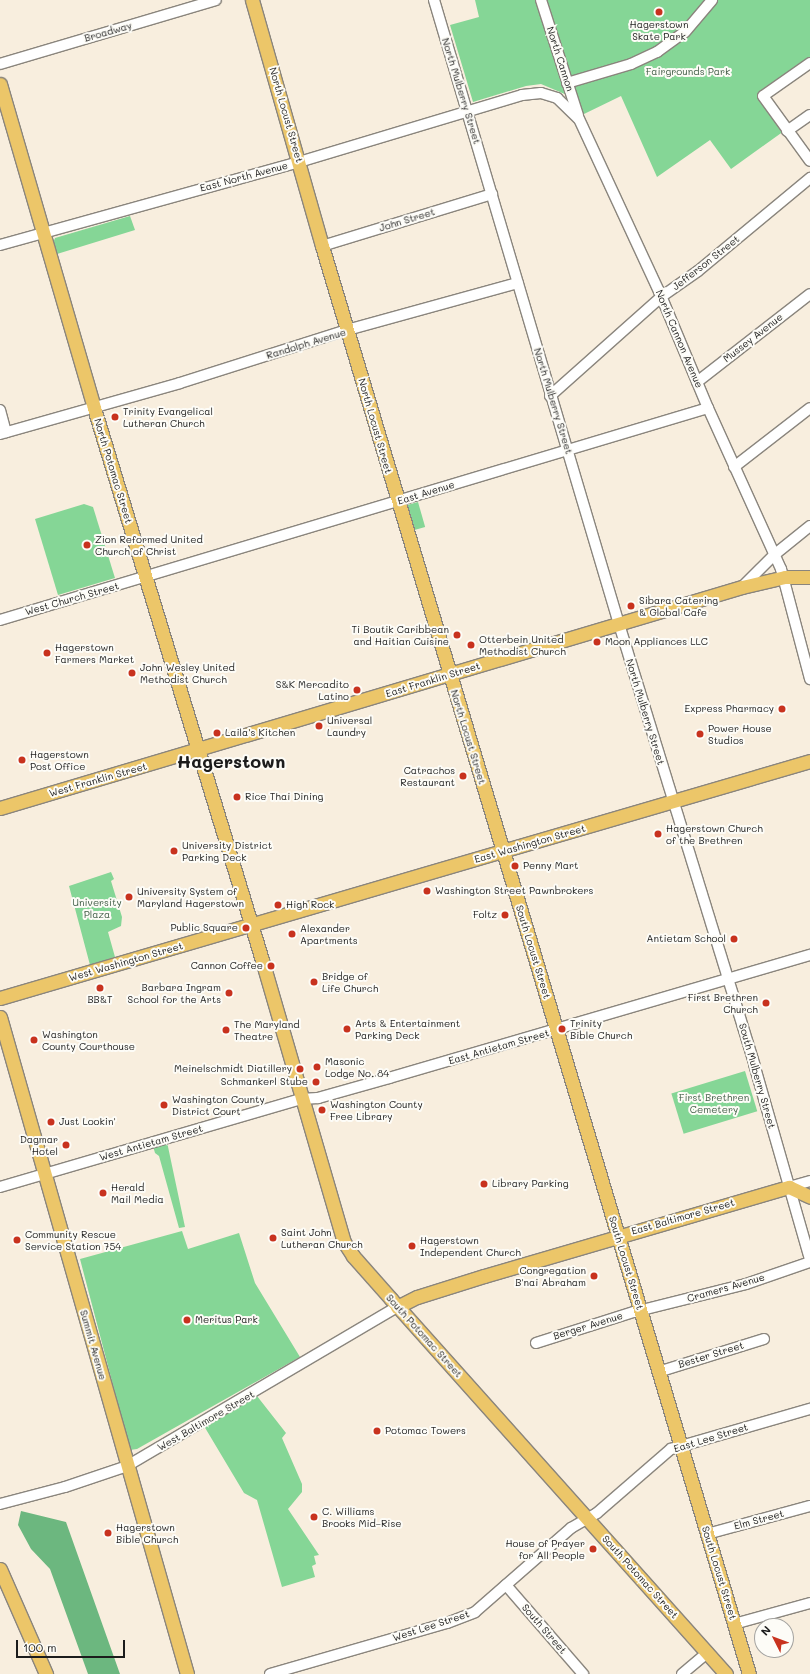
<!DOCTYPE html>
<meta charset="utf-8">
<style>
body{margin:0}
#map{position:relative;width:810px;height:1674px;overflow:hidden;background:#f8eede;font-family:Mali,sans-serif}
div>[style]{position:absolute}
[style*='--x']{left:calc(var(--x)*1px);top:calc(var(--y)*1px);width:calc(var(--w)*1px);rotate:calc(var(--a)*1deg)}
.green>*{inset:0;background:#85d696;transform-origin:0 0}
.forest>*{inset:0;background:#6cb77f}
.roads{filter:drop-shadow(1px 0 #8a857d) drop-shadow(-1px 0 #8a857d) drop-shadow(0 1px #8a857d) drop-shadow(0 -1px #8a857d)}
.minor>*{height:10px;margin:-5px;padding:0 5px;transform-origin:5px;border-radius:5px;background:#fff}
.major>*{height:13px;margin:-6.5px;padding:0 6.5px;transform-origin:6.5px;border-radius:6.5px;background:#ecc669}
.dots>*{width:11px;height:11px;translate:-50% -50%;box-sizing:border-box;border:2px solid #fdfcf7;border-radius:50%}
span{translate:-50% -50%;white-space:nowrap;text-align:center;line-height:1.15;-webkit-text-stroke:4px #fdfcf7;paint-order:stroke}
.poi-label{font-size:10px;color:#1c1c1c}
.left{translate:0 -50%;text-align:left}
.right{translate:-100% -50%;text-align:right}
.street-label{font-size:10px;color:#1c1c1c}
.park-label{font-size:10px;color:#415d47}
.town-label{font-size:18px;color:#1c1c1c;font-weight:700}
.north{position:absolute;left:754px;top:1618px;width:40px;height:40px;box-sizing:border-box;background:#fdfcf7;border:1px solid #a3a29f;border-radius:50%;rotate:312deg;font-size:11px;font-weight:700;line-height:16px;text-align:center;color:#1c1c1c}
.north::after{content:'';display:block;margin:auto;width:14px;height:18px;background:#c8321e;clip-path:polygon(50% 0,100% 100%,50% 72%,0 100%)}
.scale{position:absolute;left:16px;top:1640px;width:109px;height:18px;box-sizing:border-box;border:2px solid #1c1c1c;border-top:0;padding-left:5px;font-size:12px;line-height:14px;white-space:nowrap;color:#1c1c1c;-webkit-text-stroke:3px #fdfcf7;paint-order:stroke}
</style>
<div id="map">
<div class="green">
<div style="clip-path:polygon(475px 0,810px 0,810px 57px,758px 95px,784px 131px,731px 169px,710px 140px,657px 177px,621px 96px,584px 114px,567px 95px,541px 84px,526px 86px,473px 102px,450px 25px,479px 17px)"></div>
<div style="clip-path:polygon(130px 216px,135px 230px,57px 254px,53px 243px,55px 238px)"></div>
<div style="left:418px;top:502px;width:26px;height:14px;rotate:74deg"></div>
<div style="clip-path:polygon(84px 504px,93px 507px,115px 578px,58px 595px,35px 519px)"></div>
<div style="clip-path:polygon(111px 872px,114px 879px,111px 881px,122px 917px,121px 926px,108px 932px,115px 957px,90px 965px,69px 886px)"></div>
<div style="left:745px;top:1071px;width:42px;height:77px;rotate:73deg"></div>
<div style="clip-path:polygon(167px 1142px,185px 1227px,179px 1228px,159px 1156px,155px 1153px,153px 1146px)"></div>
<div style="clip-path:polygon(182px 1231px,188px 1249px,239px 1233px,255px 1283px,300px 1357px,137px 1449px,130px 1450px,80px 1259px)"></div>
<div style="clip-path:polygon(257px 1396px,286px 1433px,282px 1438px,302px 1484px,302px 1492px,288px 1509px,319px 1555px,314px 1556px,316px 1564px,312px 1566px,315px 1577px,282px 1587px,257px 1500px,244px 1493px,204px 1426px)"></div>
</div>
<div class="forest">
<div style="clip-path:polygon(21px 1511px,66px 1522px,120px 1674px,88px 1674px,50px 1569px,31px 1549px,18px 1525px)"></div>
</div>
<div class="roads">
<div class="minor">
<div style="--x:434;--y:0;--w:651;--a:73.49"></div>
<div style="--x:619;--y:624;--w:460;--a:72.9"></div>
<div style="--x:754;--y:1064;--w:203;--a:74"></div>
<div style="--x:541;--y:0;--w:121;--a:72.2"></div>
<div style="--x:810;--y:63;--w:57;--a:144.9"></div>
<div style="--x:763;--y:96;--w:80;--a:54.1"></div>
<div style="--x:0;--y:64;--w:225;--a:-16.5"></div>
<div style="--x:567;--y:83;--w:67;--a:-16.5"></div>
<div style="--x:631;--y:64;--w:29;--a:-25"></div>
<div style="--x:657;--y:52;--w:34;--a:-36"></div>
<div style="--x:685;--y:32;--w:42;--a:-49.8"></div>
<div style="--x:787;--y:131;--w:28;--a:-35"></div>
<div style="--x:0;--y:245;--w:310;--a:-15.5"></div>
<div style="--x:299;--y:162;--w:233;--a:-16.7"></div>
<div style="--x:522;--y:95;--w:19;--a:-6"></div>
<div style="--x:541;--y:93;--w:17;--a:17"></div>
<div style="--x:557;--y:98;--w:30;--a:44"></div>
<div style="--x:579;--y:119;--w:190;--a:65.1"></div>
<div style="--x:659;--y:291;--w:127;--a:67.3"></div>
<div style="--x:708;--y:408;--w:177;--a:65.6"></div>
<div style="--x:781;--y:569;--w:114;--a:75.2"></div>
<div style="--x:322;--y:246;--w:178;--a:-17"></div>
<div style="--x:697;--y:382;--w:143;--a:-37.9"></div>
<div style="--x:550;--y:396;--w:149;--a:-41.7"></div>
<div style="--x:661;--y:297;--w:45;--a:-35.1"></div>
<div style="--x:698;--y:271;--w:146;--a:-39.7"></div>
<div style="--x:0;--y:410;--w:23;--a:75"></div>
<div style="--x:0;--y:434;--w:187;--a:-15.8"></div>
<div style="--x:180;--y:383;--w:175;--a:-17.6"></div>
<div style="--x:347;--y:330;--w:177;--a:-15.4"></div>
<div style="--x:734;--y:467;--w:96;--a:-37.8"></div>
<div style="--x:742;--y:587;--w:45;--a:-45"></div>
<div style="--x:774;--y:555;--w:46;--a:-38.9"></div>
<div style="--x:0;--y:620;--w:739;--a:-16.67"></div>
<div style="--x:0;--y:1187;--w:314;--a:-16.3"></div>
<div style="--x:301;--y:1099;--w:17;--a:-3"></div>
<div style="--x:318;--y:1098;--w:74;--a:-15.7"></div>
<div style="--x:389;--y:1078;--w:439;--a:-16.3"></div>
<div style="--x:789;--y:1187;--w:22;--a:-16"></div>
<div style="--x:536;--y:1343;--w:103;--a:-17.6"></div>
<div style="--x:634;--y:1312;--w:115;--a:-14"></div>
<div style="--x:746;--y:1284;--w:68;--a:-19"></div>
<div style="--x:658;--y:1372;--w:111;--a:-17.3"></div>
<div style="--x:0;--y:1504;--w:67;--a:-14.7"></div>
<div style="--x:65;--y:1487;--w:65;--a:-18.7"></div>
<div style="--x:127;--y:1466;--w:313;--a:-30.5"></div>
<div style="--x:707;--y:1534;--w:107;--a:-15.2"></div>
<div style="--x:506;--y:1585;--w:118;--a:49.1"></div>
<div style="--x:734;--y:1624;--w:79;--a:-15.4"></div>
<div style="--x:270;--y:1674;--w:184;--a:-16.1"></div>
<div style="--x:447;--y:1623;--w:30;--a:-21"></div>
<div style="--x:475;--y:1612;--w:128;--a:-41.2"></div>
<div style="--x:571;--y:1528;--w:30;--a:-30"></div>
<div style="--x:597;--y:1513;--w:98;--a:-40.9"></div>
<div style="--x:671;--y:1449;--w:145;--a:-16.1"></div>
<div style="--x:682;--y:1674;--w:34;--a:-40"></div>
</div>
<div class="major">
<div style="--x:252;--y:0;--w:256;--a:74.1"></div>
<div style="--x:322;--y:246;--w:1490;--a:73.35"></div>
<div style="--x:0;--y:84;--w:337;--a:73.8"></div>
<div style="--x:94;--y:408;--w:577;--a:73.07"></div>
<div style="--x:262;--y:960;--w:294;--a:73.8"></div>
<div style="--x:344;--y:1242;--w:17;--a:57"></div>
<div style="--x:353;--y:1256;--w:57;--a:48.5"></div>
<div style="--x:391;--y:1299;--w:503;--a:48.22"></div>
<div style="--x:0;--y:808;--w:774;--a:-16.59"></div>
<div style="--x:742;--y:587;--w:44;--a:-13.1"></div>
<div style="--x:785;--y:577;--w:25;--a:0"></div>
<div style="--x:0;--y:998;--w:844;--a:-16.31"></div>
<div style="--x:0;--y:1017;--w:683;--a:74.11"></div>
<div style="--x:397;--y:1307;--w:22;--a:-27"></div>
<div style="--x:417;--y:1297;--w:70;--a:-17.4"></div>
<div style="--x:484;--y:1276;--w:318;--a:-16.3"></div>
<div style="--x:789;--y:1187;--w:23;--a:25"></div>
<div style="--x:0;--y:1569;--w:115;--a:66.3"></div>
</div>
</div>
<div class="dots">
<div style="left:659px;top:12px;background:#c8321e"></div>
<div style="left:115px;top:417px;background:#c8321e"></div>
<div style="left:87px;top:545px;background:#c8321e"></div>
<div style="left:631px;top:606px;background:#c8321e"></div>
<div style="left:457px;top:635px;background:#c8321e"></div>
<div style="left:597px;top:642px;background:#c8321e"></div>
<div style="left:471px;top:645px;background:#c8321e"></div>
<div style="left:47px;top:653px;background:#c8321e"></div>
<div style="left:132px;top:673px;background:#c8321e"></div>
<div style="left:357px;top:690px;background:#c8321e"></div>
<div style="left:782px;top:709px;background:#c8321e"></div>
<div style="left:319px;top:726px;background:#c8321e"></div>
<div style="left:217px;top:733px;background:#c8321e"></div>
<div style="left:700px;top:734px;background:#c8321e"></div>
<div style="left:22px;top:760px;background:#c8321e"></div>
<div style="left:463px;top:776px;background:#c8321e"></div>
<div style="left:237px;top:797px;background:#c8321e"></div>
<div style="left:658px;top:834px;background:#c8321e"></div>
<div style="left:174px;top:851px;background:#c8321e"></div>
<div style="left:515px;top:866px;background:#c8321e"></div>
<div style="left:427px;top:891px;background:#c8321e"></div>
<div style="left:129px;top:897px;background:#c8321e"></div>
<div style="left:278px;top:905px;background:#c8321e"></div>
<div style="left:505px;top:915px;background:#c8321e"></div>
<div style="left:246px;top:928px;background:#c8321e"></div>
<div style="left:292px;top:934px;background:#c8321e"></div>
<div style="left:734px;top:939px;background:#c8321e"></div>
<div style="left:271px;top:966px;background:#c8321e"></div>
<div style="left:314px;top:982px;background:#c8321e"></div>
<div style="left:100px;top:988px;background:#c8321e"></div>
<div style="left:229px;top:993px;background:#c8321e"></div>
<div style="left:766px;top:1003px;background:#c8321e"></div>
<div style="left:347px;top:1029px;background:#c8321e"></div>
<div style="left:562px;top:1029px;background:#c8321e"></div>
<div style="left:226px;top:1030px;background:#c8321e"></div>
<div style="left:34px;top:1040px;background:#c8321e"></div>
<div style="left:317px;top:1067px;background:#c8321e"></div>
<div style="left:300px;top:1069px;background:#c8321e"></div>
<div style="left:316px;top:1082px;background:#c8321e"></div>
<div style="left:164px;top:1105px;background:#c8321e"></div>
<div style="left:322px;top:1110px;background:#c8321e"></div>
<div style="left:51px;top:1122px;background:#c8321e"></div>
<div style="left:66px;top:1145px;background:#c8321e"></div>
<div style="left:484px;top:1184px;background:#c8321e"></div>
<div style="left:103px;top:1193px;background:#c8321e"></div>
<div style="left:273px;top:1238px;background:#c8321e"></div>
<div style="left:17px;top:1240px;background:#c8321e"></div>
<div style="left:412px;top:1246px;background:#c8321e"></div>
<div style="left:594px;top:1276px;background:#c8321e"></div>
<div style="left:187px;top:1320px;background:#c8321e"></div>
<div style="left:377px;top:1431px;background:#c8321e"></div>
<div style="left:314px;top:1517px;background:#c8321e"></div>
<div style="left:108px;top:1533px;background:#c8321e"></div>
<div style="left:593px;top:1549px;background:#c8321e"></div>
</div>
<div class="poi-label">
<span style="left:659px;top:30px">Hagerstown<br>Skate Park</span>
<span class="left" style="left:123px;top:417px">Trinity Evangelical<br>Lutheran Church</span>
<span class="left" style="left:95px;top:545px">Zion Reformed United<br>Church of Christ</span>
<span class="left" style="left:639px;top:606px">Sibara Catering<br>&amp; Global Cafe</span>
<span class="right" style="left:449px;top:635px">Ti Boutik Caribbean<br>and Haitian Cuisine</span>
<span class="left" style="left:479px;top:645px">Otterbein United<br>Methodist Church</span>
<span class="left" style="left:605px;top:642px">Moon Appliances LLC</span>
<span class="left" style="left:55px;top:653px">Hagerstown<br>Farmers Market</span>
<span class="left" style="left:140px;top:673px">John Wesley United<br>Methodist Church</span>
<span class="right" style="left:349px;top:690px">S&amp;K Mercadito<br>Latino</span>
<span class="right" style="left:774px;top:709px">Express Pharmacy</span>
<span class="left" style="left:327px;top:726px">Universal<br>Laundry</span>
<span class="left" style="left:708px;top:734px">Power House<br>Studios</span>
<span class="left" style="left:225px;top:733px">Laila's Kitchen</span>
<span class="left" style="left:30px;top:760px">Hagerstown<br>Post Office</span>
<span class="right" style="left:455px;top:776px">Catrachos<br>Restaurant</span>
<span class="left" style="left:245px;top:797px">Rice Thai Dining</span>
<span class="left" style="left:666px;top:834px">Hagerstown Church<br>of the Brethren</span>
<span class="left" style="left:182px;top:851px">University District<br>Parking Deck</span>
<span class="left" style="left:523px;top:866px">Penny Mart</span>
<span class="left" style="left:137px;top:897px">University System of<br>Maryland Hagerstown</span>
<span class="left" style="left:435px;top:891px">Washington Street Pawnbrokers</span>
<span class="left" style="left:286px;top:905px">High Rock</span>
<span class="right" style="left:497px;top:915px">Foltz</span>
<span class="right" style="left:238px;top:928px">Public Square</span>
<span class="left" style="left:300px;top:934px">Alexander<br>Apartments</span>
<span class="right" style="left:726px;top:939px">Antietam School</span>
<span class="right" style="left:263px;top:966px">Cannon Coffee</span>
<span class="left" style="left:322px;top:982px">Bridge of<br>Life Church</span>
<span class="right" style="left:221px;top:993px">Barbara Ingram<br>School for the Arts</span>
<span class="right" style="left:758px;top:1003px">First Brethren<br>Church</span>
<span style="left:100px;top:1000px">BB&amp;T</span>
<span class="left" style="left:355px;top:1029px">Arts &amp; Entertainment<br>Parking Deck</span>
<span class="left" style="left:570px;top:1029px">Trinity<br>Bible Church</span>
<span class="left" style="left:234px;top:1030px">The Maryland<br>Theatre</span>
<span class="left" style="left:42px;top:1040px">Washington<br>County Courthouse</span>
<span class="left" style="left:325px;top:1067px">Masonic<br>Lodge No. 84</span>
<span class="right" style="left:292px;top:1069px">Meinelschmidt Diatillery</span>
<span class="right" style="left:308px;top:1082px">Schmankerl Stube</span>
<span class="left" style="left:172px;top:1105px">Washington County<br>District Court</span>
<span class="left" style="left:330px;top:1110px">Washington County<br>Free Library</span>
<span class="left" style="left:59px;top:1122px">Just Lookin'</span>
<span class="right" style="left:58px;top:1145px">Dagmar<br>Hotel</span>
<span class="left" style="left:492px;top:1184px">Library Parking</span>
<span class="left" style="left:111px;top:1193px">Herald<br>Mail Media</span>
<span class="left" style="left:281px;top:1238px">Saint John<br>Lutheran Church</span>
<span class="left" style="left:25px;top:1240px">Community Rescue<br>Service Station 754</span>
<span class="left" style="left:420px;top:1246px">Hagerstown<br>Independent Church</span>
<span class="right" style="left:586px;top:1276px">Congregation<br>B'nai Abraham</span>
<span class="left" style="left:195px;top:1320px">Meritus Park</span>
<span class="left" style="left:385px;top:1431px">Potomac Towers</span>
<span class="left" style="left:322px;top:1517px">C. Williams<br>Brooks Mid‐Rise</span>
<span class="left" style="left:116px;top:1533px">Hagerstown<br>Bible Church</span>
<span class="right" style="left:585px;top:1549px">House of Prayer<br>for All People</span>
</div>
<div class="street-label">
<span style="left:108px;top:32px;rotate:-16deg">Broadway</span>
<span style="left:560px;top:59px;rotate:72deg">North Cannon</span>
<span style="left:461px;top:91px;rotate:73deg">North Mulberry Street</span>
<span style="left:286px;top:115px;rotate:74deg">North Locust Street</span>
<span style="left:244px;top:177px;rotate:-15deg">East North Avenue</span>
<span style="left:407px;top:220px;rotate:-17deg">John Street</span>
<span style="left:706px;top:263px;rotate:-38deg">Jefferson Street</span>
<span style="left:753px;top:338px;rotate:-38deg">Mussey Avenue</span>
<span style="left:679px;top:339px;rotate:67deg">North Cannon Avenue</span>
<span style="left:306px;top:344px;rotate:-17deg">Randolph Avenue</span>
<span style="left:553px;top:401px;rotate:73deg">North Mulberry Street</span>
<span style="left:375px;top:426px;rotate:74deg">North Locust Street</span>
<span style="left:113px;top:471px;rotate:73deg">North Potomac Street</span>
<span style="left:426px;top:493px;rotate:-17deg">East Avenue</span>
<span style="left:72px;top:599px;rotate:-16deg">West Church Street</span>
<span style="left:433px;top:680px;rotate:-17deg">East Franklin Street</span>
<span style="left:645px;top:712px;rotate:73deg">North Mulberry Street</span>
<span style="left:468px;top:737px;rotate:73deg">North Locust Street</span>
<span style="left:98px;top:780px;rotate:-16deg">West Franklin Street</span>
<span style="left:530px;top:844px;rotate:-16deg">East Washington Street</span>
<span style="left:533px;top:952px;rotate:73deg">South Locust Street</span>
<span style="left:126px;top:962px;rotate:-16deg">West Washington Street</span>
<span style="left:499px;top:1047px;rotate:-16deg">East Antietam Street</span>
<span style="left:757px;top:1076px;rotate:74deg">South Mulberry Street</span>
<span style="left:151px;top:1143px;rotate:-16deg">West Antietam Street</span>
<span style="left:683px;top:1217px;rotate:-16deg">East Baltimore Street</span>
<span style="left:626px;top:1263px;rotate:73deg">South Locust Street</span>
<span style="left:726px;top:1288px;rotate:-16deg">Cramers Avenue</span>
<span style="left:588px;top:1326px;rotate:-17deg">Berger Avenue</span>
<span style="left:424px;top:1336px;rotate:48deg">South Potomac Street</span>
<span style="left:93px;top:1345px;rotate:74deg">Summit Avenue</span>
<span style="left:711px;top:1355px;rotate:-17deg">Bester Street</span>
<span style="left:206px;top:1421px;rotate:-30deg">West Baltimore Street</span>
<span style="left:711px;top:1438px;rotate:-17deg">East Lee Street</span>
<span style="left:759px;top:1520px;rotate:-15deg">Elm Street</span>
<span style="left:719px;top:1573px;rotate:73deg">South Locust Street</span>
<span style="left:640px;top:1577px;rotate:48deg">South Potomac Street</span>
<span style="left:431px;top:1626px;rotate:-18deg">West Lee Street</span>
<span style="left:544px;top:1629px;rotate:49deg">South Street</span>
</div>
<div class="park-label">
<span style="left:688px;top:72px">Fairgrounds Park</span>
<span style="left:97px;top:908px">University<br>Plaza</span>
<span style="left:714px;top:1103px">First Brethren<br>Cemetery</span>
</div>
<div class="town-label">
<span style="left:231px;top:761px">Hagerstown</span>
</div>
<div class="north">N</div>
<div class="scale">100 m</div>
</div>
